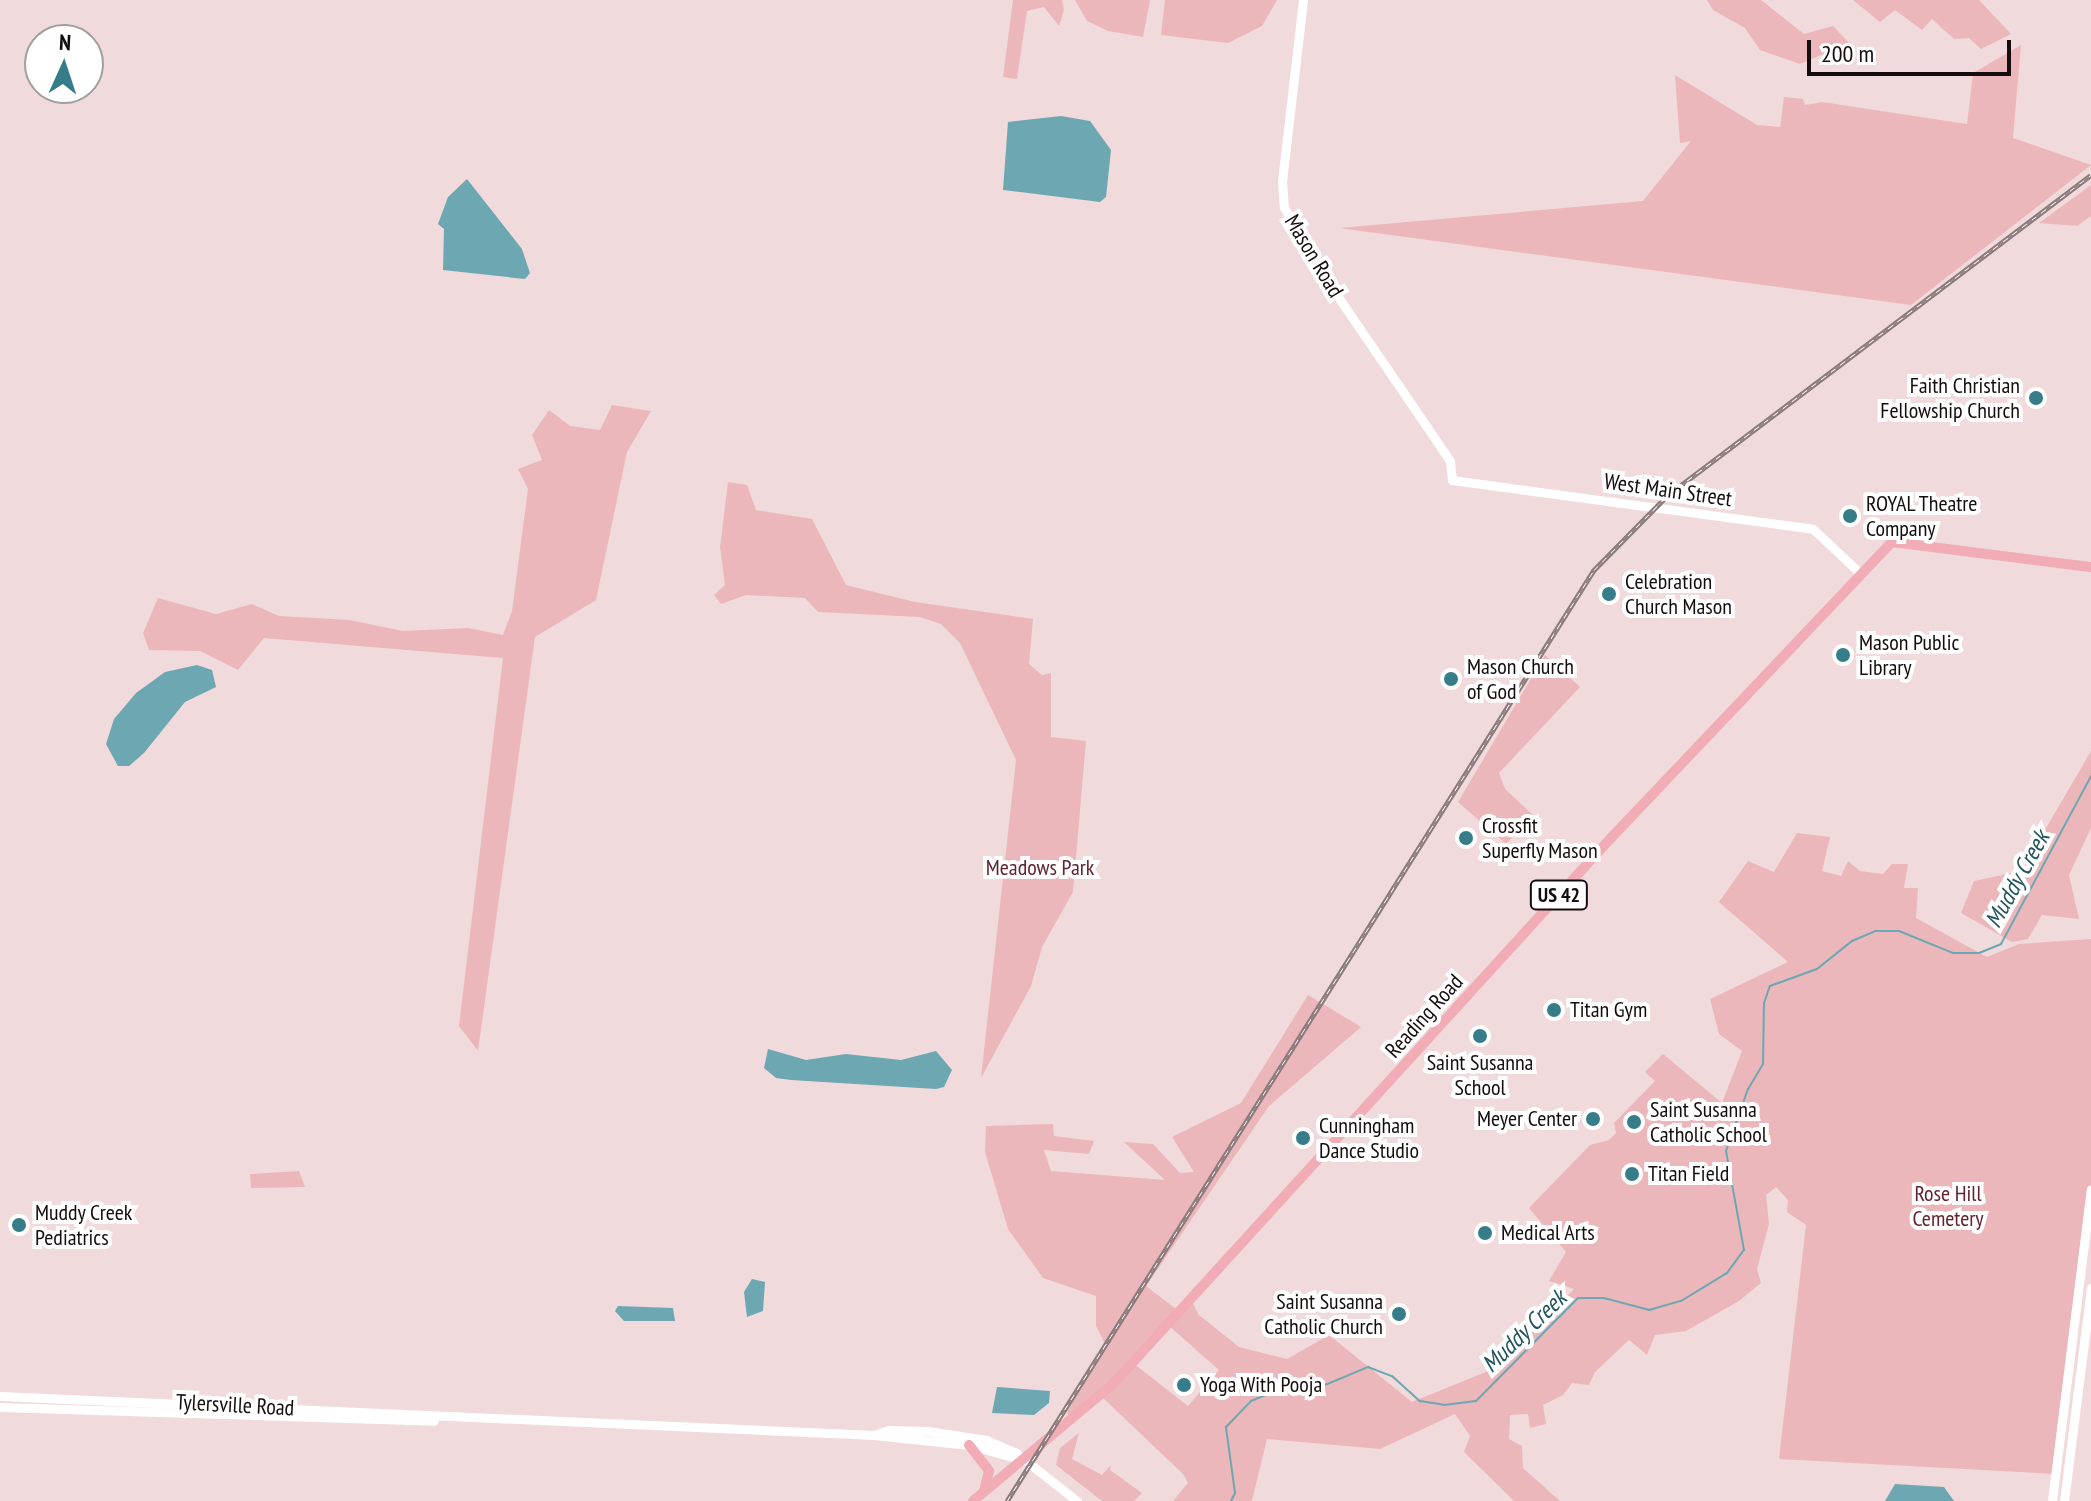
<!DOCTYPE html>
<style>
body{margin:0}
#map{position:relative;width:2091px;height:1501px;overflow:hidden;background:#f1dadb;font-family:"PT Sans Narrow",sans-serif}
div>[style]{position:absolute}
[style*='--x']{left:calc(var(--x)*1px);top:calc(var(--y)*1px);width:calc(var(--w)*1px);rotate:calc(var(--a)*1deg)}
.green>*{inset:0;background:#ecb7bb}
.water>*{inset:0;background:#6ca7b2}
.stream>*{height:2px;margin:-1px;padding:0 1px;transform-origin:1px;border-radius:1px;background:#6ca7b2}
.secondary>*{height:9px;margin:-4.5px;padding:0 4.5px;transform-origin:4.5px;border-radius:4.5px;background:#fff}
.primary>*{height:10px;margin:-5px;padding:0 5px;transform-origin:5px;border-radius:5px;background:#f1acb6}
.rail>*{height:5px;margin-top:-2.5px;transform-origin:0;background:repeating-linear-gradient(90deg,#fff 0 6px,#89797a 0 12px);box-sizing:border-box;border-block:2px solid #89797a}
.dots>*{width:22px;height:22px;translate:-50% -50%;box-sizing:border-box;border:4px solid #fff;border-radius:50%}
span{translate:-50% -50%;white-space:nowrap;text-align:center;line-height:1.15;-webkit-text-stroke:8px #fff;paint-order:stroke}
.shield-label span{padding:2px 6px;background:#fff;border:2px solid;border-radius:6px;-webkit-text-stroke-width:0}
.shield-label{font-size:20px;color:#140c0d;font-weight:700}
.street-label{font-size:22px;color:#140c0d}
.poi-label{font-size:22px;color:#140c0d}
.right{translate:-100% -50%;text-align:right}
.left{translate:0 -50%;text-align:left}
.park-label{font-size:22px;color:#63222e}
.water-label{font-size:24px;color:#20535c;font-style:italic}
.north{position:absolute;left:24px;top:24px;width:80px;height:80px;box-sizing:border-box;background:#fff;border:2px solid #a19e9e;border-radius:50%;rotate:3deg;font-size:22px;font-weight:700;line-height:32px;text-align:center;color:#140c0d}
.north::after{content:'';display:block;margin:auto;width:28px;height:36px;background:#367c89;clip-path:polygon(50% 0,100% 100%,50% 72%,0 100%)}
.scale{position:absolute;left:1807px;top:40px;width:204px;height:36px;box-sizing:border-box;border:4px solid #140c0d;border-top:0;padding-left:10px;font-size:24px;line-height:28px;white-space:nowrap;color:#140c0d;-webkit-text-stroke:6px #fff;paint-order:stroke}
</style>
<div id="map">
<div class="green">
<div style="clip-path:polygon(1013px 0,1062px 0,1064px 10px,1059px 26px,1044px 7px,1027px 11px,1017px 79px,1003px 77px)"></div>
<div style="clip-path:polygon(1075px 0,1150px 0,1143px 37px,1108px 31px,1087px 21px)"></div>
<div style="clip-path:polygon(1165px 0,1277px 0,1262px 26px,1228px 43px,1161px 35px)"></div>
<div style="clip-path:polygon(1707px 0,1761px 0,1804px 34px,1833px 26px,1849px 43px,1800px 64px,1760px 50px,1745px 28px,1713px 10px)"></div>
<div style="clip-path:polygon(1853px 0,1979px 0,2011px 34px,1981px 49px,1969px 38px,1954px 39px,1932px 19px,1922px 30px,1895px 10px,1880px 22px)"></div>
<div style="clip-path:polygon(2021px 45px,2013px 138px,2091px 165px,1911px 305px,1339px 228px,1643px 201px,1691px 141px,1680px 143px,1675px 75px,1757px 125px,1780px 127px,1784px 97px,1803px 99px,1805px 105px,1822px 102px,1967px 124px,1973px 73px)"></div>
<div style="clip-path:polygon(2091px 185px,2091px 216px,2077px 226px,2039px 223px)"></div>
<div style="clip-path:polygon(612px 405px,651px 411px,627px 452px,596px 600px,535px 637px,478px 1051px,459px 1026px,503px 658px,264px 638px,238px 670px,200px 651px,149px 650px,143px 633px,158px 598px,216px 614px,252px 604px,279px 616px,350px 620px,403px 631px,468px 628px,503px 635px,512px 611px,528px 489px,518px 469px,542px 460px,532px 435px,549px 410px,570px 426px,600px 430px)"></div>
<div style="clip-path:polygon(728px 482px,747px 485px,756px 510px,812px 519px,846px 585px,915px 602px,1033px 619px,1029px 664px,1042px 675px,1051px 673px,1051px 737px,1086px 741px,1073px 892px,1042px 947px,1031px 986px,981px 1078px,1016px 760px,960px 643px,941px 624px,920px 617px,818px 612px,805px 598px,746px 595px,721px 604px,714px 595px,725px 585px,720px 547px)"></div>
<div style="clip-path:polygon(1545px 655px,1580px 687px,1499px 773px,1505px 789px,1533px 815px,1506px 844px,1458px 802px)"></div>
<div style="clip-path:polygon(2091px 751px,2091px 828px,2069px 875px,2079px 919px,2042px 915px,2028px 939px,2012px 942px,1961px 913px,1974px 881px,2021px 871px)"></div>
<div style="clip-path:polygon(evenodd,1797px 833px,1830px 837px,1822px 871px,1841px 876px,1848px 861px,1860px 871px,1883px 874px,1892px 864px,1908px 864px,1904px 888px,1918px 888px,1916px 918px,1987px 957px,2019px 944px,2091px 939px,2091px 1189px,2055px 1474px,1779px 1459px,1806px 1225px,1787px 1212px,1788px 1200px,1776px 1187px,1766px 1195px,1769px 1224px,1757px 1269px,1761px 1283px,1739px 1301px,1686px 1331px,1655px 1335px,1647px 1355px,1629px 1340px,1595px 1372px,1589px 1385px,1572px 1383px,1563px 1395px,1543px 1405px,1546px 1424px,1530px 1428px,1528px 1414px,1510px 1415px,1509px 1439px,1522px 1446px,1523px 1468px,1560px 1501px,1514px 1501px,1464px 1452px,1470px 1436px,1455px 1414px,1380px 1449px,1267px 1439px,1252px 1501px,1173px 1501px,1188px 1483px,1183px 1474px,1101px 1396px,1071px 1422px,1067px 1411px,1106px 1346px,1096px 1326px,1096px 1296px,1043px 1278px,1008px 1229px,985px 1152px,986px 1126px,1053px 1124px,1054px 1136px,1094px 1141px,1089px 1154px,1044px 1150px,1051px 1171px,1165px 1180px,1124px 1142px,1153px 1144px,1180px 1173px,1194px 1172px,1172px 1137px,1241px 1103px,1308px 995px,1361px 1027px,1269px 1106px,1146px 1286px,1180px 1312px,1191px 1300px,1199px 1315px,1239px 1347px,1287px 1359px,1329px 1335px,1412px 1402px,1498px 1367px,1574px 1289px,1549px 1281px,1566px 1252px,1529px 1208px,1590px 1145px,1609px 1140px,1616px 1133px,1614px 1123px,1655px 1081px,1645px 1072px,1663px 1054px,1722px 1103px,1742px 1051px,1719px 1034px,1710px 999px,1788px 962px,1719px 902px,1748px 861px,1774px 872px,1797px 833px,1168px 1325px,1219px 1370px,1188px 1406px,1133px 1363px,1168px 1325px)"></div>
<div style="clip-path:polygon(299px 1171px,305px 1187px,251px 1188px,250px 1174px)"></div>
<div style="clip-path:polygon(1079px 1433px,1072px 1459px,1102px 1475px,1111px 1465px,1110px 1470px,1142px 1493px,1134px 1501px,1102px 1501px,1056px 1465px,1060px 1448px)"></div>
</div>
<div class="water">
<div style="clip-path:polygon(1061px 116px,1090px 121px,1111px 150px,1106px 197px,1100px 202px,1003px 190px,1008px 122px)"></div>
<div style="clip-path:polygon(467px 179px,522px 249px,530px 273px,525px 279px,443px 270px,444px 229px,438px 224px,448px 197px)"></div>
<div style="clip-path:polygon(197px 665px,212px 670px,216px 687px,185px 702px,144px 753px,129px 766px,118px 766px,106px 744px,114px 719px,136px 693px,165px 672px)"></div>
<div style="clip-path:polygon(768px 1049px,806px 1060px,846px 1054px,901px 1060px,936px 1051px,952px 1070px,944px 1087px,936px 1089px,791px 1080px,776px 1078px,764px 1068px)"></div>
<div style="clip-path:polygon(752px 1279px,765px 1282px,763px 1311px,747px 1317px,744px 1292px)"></div>
<div style="clip-path:polygon(618px 1306px,673px 1308px,675px 1321px,624px 1321px,615px 1311px)"></div>
<div style="clip-path:polygon(997px 1387px,1050px 1391px,1049px 1403px,1034px 1415px,992px 1413px)"></div>
<div style="clip-path:polygon(1895px 1484px,1944px 1487px,1954px 1501px,1885px 1501px)"></div>
</div>
<div class="stream">
<div style="--x:1231;--y:1501;--w:9;--a:-63"></div>
<div style="--x:1235;--y:1493;--w:67;--a:-97.8"></div>
<div style="--x:1226;--y:1427;--w:36;--a:-46"></div>
<div style="--x:1251;--y:1401;--w:27;--a:-22"></div>
<div style="--x:1276;--y:1391;--w:37;--a:-2"></div>
<div style="--x:1313;--y:1390;--w:60;--a:-22.7"></div>
<div style="--x:1368;--y:1367;--w:26;--a:21"></div>
<div style="--x:1392;--y:1376;--w:38;--a:42"></div>
<div style="--x:1420;--y:1401;--w:24;--a:9"></div>
<div style="--x:1444;--y:1405;--w:32;--a:-7"></div>
<div style="--x:1476;--y:1401;--w:145;--a:-45.3"></div>
<div style="--x:1578;--y:1298;--w:26;--a:0"></div>
<div style="--x:1604;--y:1298;--w:47;--a:14.9"></div>
<div style="--x:1649;--y:1310;--w:33;--a:-16"></div>
<div style="--x:1681;--y:1301;--w:54;--a:-31.3"></div>
<div style="--x:1727;--y:1273;--w:29;--a:-54"></div>
<div style="--x:1744;--y:1250;--w:101;--a:-100.3"></div>
<div style="--x:1726;--y:1151;--w:66;--a:-70.5"></div>
<div style="--x:1748;--y:1089;--w:29;--a:-59"></div>
<div style="--x:1763;--y:1064;--w:61;--a:-89.1"></div>
<div style="--x:1764;--y:1003;--w:18;--a:-71"></div>
<div style="--x:1770;--y:986;--w:50;--a:-19.9"></div>
<div style="--x:1817;--y:969;--w:45;--a:-38.7"></div>
<div style="--x:1852;--y:941;--w:26;--a:-23"></div>
<div style="--x:1876;--y:931;--w:23;--a:0"></div>
<div style="--x:1899;--y:931;--w:58;--a:22.2"></div>
<div style="--x:1953;--y:953;--w:26;--a:0"></div>
<div style="--x:1979;--y:953;--w:24;--a:-22"></div>
<div style="--x:2001;--y:944;--w:191;--a:-61.8"></div>
</div>
<div class="secondary">
<div style="--x:1303;--y:0;--w:182;--a:96.6"></div>
<div style="--x:1282;--y:181;--w:26;--a:86"></div>
<div style="--x:1284;--y:207;--w:60;--a:61.3"></div>
<div style="--x:1313;--y:260;--w:243;--a:55.7"></div>
<div style="--x:1450;--y:461;--w:19;--a:84"></div>
<div style="--x:1452;--y:480;--w:364;--a:7.7"></div>
<div style="--x:1813;--y:529;--w:66;--a:43.2"></div>
<div style="--x:0;--y:1396;--w:875;--a:2.55"></div>
<div style="--x:874;--y:1435;--w:96;--a:6"></div>
<div style="--x:969;--y:1445;--w:56;--a:15.5"></div>
<div style="--x:0;--y:1407;--w:434;--a:1.8"></div>
<div style="--x:874;--y:1435;--w:15;--a:-20"></div>
<div style="--x:888;--y:1430;--w:40;--a:1.4"></div>
<div style="--x:928;--y:1431;--w:59;--a:8.8"></div>
<div style="--x:986;--y:1440;--w:33;--a:23"></div>
<div style="--x:1016;--y:1453;--w:78;--a:38.2"></div>
<div style="--x:2052;--y:1501;--w:314;--a:-82.9"></div>
<div style="--x:2064;--y:1501;--w:215;--a:-82.8"></div>
</div>
<div class="primary">
<div style="--x:969;--y:1445;--w:33;--a:52"></div>
<div style="--x:989;--y:1471;--w:21;--a:104"></div>
<div style="--x:973;--y:1501;--w:184;--a:-39.9"></div>
<div style="--x:1114;--y:1383;--w:738;--a:-47.64"></div>
<div style="--x:1611;--y:838;--w:408;--a:-46.5"></div>
<div style="--x:1892;--y:542;--w:201;--a:7.2"></div>
</div>
<div class="rail">
<div style="--x:1007;--y:1501;--w:1101;--a:-57.77"></div>
<div style="--x:1594;--y:570;--w:105;--a:-45.4"></div>
<div style="--x:1668;--y:495;--w:530;--a:-37.11"></div>
</div>
<div class="dots">
<div style="left:2036px;top:398px;background:#367c89"></div>
<div style="left:1850px;top:516px;background:#367c89"></div>
<div style="left:1609px;top:594px;background:#367c89"></div>
<div style="left:1843px;top:655px;background:#367c89"></div>
<div style="left:1451px;top:679px;background:#367c89"></div>
<div style="left:1466px;top:838px;background:#367c89"></div>
<div style="left:1554px;top:1010px;background:#367c89"></div>
<div style="left:1480px;top:1036px;background:#367c89"></div>
<div style="left:1593px;top:1119px;background:#367c89"></div>
<div style="left:1634px;top:1122px;background:#367c89"></div>
<div style="left:1303px;top:1138px;background:#367c89"></div>
<div style="left:1632px;top:1174px;background:#367c89"></div>
<div style="left:19px;top:1225px;background:#367c89"></div>
<div style="left:1485px;top:1233px;background:#367c89"></div>
<div style="left:1399px;top:1314px;background:#367c89"></div>
<div style="left:1184px;top:1385px;background:#367c89"></div>
</div>
<div class="shield-label">
<span style="left:1559px;top:895px">US 42</span>
</div>
<div class="street-label">
<span style="left:1314px;top:256px;rotate:59deg">Mason Road</span>
<span style="left:1668px;top:490px;rotate:8deg">West Main Street</span>
<span style="left:1424px;top:1016px;rotate:-48deg">Reading Road</span>
<span style="left:235px;top:1405px;rotate:3deg">Tylersville Road</span>
</div>
<div class="poi-label">
<span class="right" style="left:2020px;top:398px">Faith Christian<br>Fellowship Church</span>
<span class="left" style="left:1866px;top:516px">ROYAL Theatre<br>Company</span>
<span class="left" style="left:1625px;top:594px">Celebration<br>Church Mason</span>
<span class="left" style="left:1859px;top:655px">Mason Public<br>Library</span>
<span class="left" style="left:1467px;top:679px">Mason Church<br>of God</span>
<span class="left" style="left:1482px;top:838px">Crossfit<br>Superfly Mason</span>
<span class="left" style="left:1570px;top:1010px">Titan Gym</span>
<span style="left:1480px;top:1075px">Saint Susanna<br>School</span>
<span class="left" style="left:1650px;top:1122px">Saint Susanna<br>Catholic School</span>
<span class="right" style="left:1577px;top:1119px">Meyer Center</span>
<span class="left" style="left:1319px;top:1138px">Cunningham<br>Dance Studio</span>
<span class="left" style="left:1648px;top:1174px">Titan Field</span>
<span class="left" style="left:35px;top:1225px">Muddy Creek<br>Pediatrics</span>
<span class="left" style="left:1501px;top:1233px">Medical Arts</span>
<span class="right" style="left:1383px;top:1314px">Saint Susanna<br>Catholic Church</span>
<span class="left" style="left:1200px;top:1385px">Yoga With Pooja</span>
</div>
<div class="park-label">
<span style="left:1040px;top:868px">Meadows Park</span>
<span style="left:1948px;top:1206px">Rose Hill<br>Cemetery</span>
</div>
<div class="water-label">
<span style="left:2017px;top:879px;rotate:-61deg">Muddy Creek</span>
<span style="left:1524px;top:1331px;rotate:-44deg">Muddy Creek</span>
</div>
<div class="north">N</div>
<div class="scale">200 m</div>
</div>
